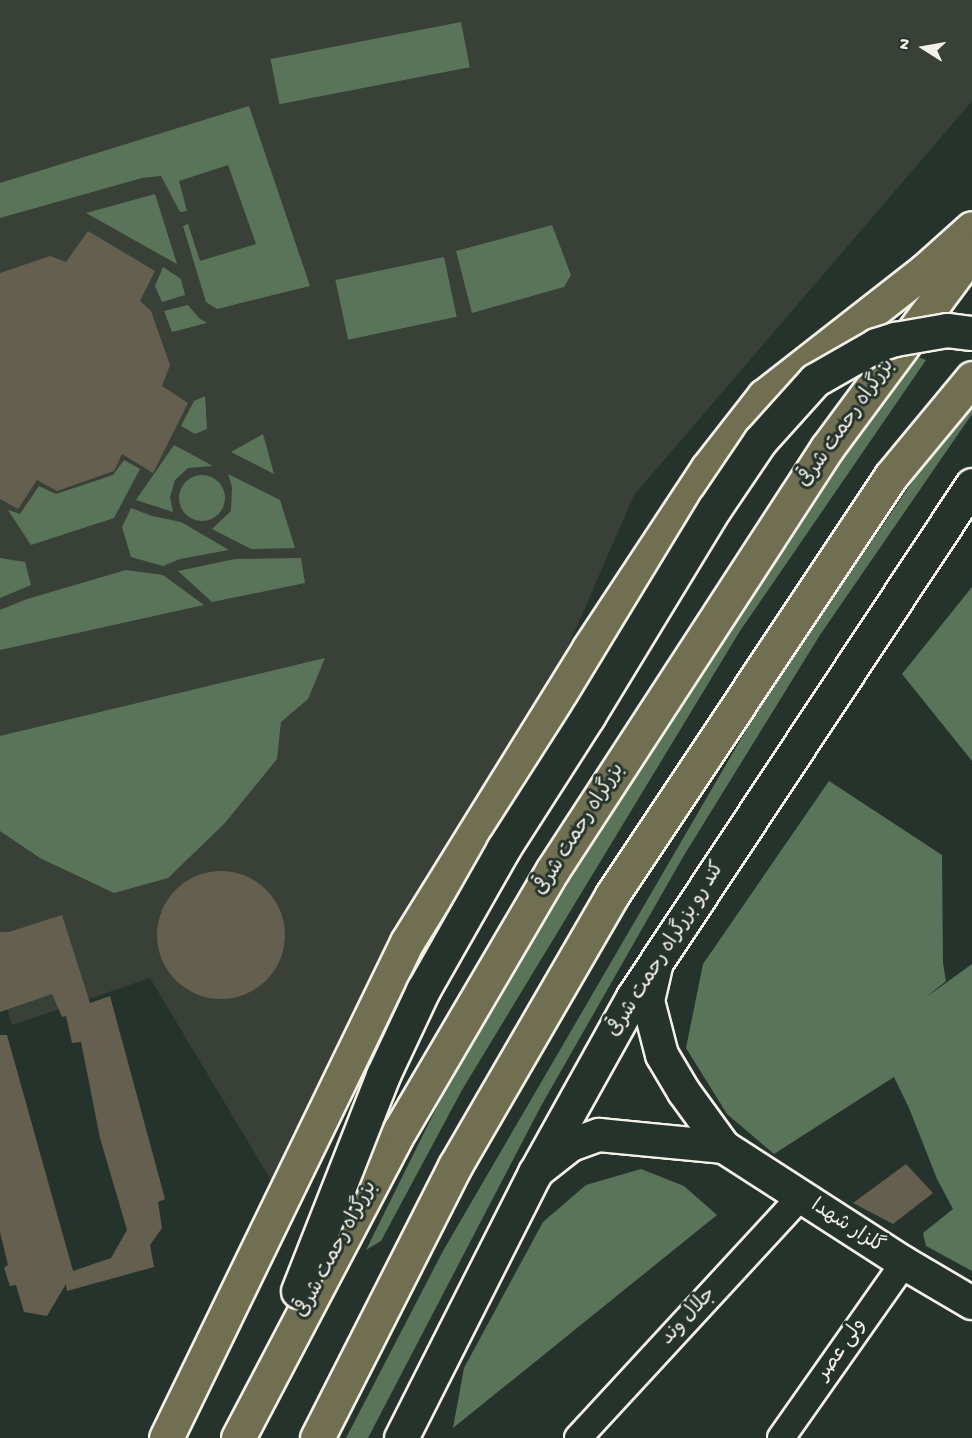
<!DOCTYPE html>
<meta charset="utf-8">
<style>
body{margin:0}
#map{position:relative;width:972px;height:1438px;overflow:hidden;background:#26332d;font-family:"Gochi Hand","Playpen Sans Arabic",sans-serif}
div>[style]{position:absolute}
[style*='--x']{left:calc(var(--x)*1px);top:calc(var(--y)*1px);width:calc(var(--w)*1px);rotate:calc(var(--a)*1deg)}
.built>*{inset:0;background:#394037}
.green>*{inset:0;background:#5a7459;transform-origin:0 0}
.round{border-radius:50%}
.building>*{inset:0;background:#645f4e}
.roads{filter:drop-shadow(2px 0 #f4f1e8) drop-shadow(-2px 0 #f4f1e8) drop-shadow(0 2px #f4f1e8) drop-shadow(0 -2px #f4f1e8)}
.minor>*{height:26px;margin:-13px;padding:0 13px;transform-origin:13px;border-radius:13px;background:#26332d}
.tertiary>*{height:32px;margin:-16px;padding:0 16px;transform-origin:16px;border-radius:16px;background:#26332d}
.secondary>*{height:33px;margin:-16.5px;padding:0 16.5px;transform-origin:16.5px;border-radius:16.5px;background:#26332d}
.trunk>*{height:33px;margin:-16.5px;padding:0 16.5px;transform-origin:16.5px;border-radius:16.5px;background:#706f52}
.bridges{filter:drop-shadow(2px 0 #f4f1e8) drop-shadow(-2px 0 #f4f1e8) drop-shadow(0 2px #f4f1e8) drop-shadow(0 -2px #f4f1e8)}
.secondary-bridge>*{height:33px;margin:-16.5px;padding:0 16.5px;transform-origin:16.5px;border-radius:16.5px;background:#26332d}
span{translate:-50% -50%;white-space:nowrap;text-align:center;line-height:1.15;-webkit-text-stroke:6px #26332d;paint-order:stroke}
.street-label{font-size:20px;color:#f4f1e8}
.north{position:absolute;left:894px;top:18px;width:60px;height:60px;-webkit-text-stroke:4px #26332d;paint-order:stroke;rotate:281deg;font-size:16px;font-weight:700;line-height:24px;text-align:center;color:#f4f1e8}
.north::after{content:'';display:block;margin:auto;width:21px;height:27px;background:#f4f1e8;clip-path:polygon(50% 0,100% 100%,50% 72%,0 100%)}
</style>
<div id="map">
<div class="built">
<div style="clip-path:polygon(0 0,972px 0,972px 101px,634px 495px,517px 764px,292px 1215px,150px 978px,12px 1025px,0 981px)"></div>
</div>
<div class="green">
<div style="left:461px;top:22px;width:46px;height:194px;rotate:79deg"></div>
<div style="clip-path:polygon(249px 106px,310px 286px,217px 309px,206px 302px,183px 226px,188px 224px,200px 261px,256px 244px,228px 165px,179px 181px,187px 211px,180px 212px,161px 176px,142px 178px,0 218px,0 183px)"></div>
<div style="clip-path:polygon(155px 194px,177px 264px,86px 213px)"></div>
<div style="clip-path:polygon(552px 225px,571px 275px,564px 287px,472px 313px,456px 251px)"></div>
<div style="left:444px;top:257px;width:61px;height:111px;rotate:78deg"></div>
<div style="clip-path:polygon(163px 267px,181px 279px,185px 295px,162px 302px,155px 286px)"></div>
<div style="clip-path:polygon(188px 305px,199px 318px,207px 323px,172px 332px,164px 311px)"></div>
<div style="clip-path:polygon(912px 355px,926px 360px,740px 631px,462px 1090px,381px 1241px,366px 1250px,465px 1050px,762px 567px)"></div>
<div style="clip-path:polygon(205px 396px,207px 429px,195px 434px,181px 426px,194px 401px)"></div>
<div style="clip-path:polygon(972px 402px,972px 414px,820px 635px,683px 857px,541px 1106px,368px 1438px,346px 1438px,443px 1251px,763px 701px,953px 422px)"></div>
<div style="clip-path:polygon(263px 434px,274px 474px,231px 452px)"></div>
<div style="clip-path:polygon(174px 445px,213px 466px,188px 468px,175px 480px,170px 497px,173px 512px,136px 500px)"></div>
<div style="clip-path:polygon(124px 460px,140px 469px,114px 518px,31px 545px,8px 510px,20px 514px,39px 486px,56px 494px,113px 475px)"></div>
<div style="clip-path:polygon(228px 474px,280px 500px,295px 548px,251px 549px,212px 529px,231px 511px,232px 487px)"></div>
<div class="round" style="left:179px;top:475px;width:46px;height:46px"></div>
<div style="clip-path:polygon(131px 508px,152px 516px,181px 522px,229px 550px,180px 559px,163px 566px,131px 557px,122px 527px)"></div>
<div style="clip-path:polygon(0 558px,25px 562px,31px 585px,0 598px)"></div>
<div style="clip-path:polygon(301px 558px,305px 583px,212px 602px,178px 571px,235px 559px)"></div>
<div style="clip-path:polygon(126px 570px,163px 575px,204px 605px,0 650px,0 610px,27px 599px)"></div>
<div style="clip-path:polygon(972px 587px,972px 761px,902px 674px)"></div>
<div style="clip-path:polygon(325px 658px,308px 699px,281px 722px,277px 759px,225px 823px,168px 878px,114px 893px,40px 858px,0 831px,0 736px)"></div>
<div style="clip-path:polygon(829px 781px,942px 855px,943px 963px,946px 981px,925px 998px,972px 964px,972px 1271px,926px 1246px,923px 1233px,953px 1209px,937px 1179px,909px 1108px,894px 1077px,774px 1154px,727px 1114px,686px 1048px,703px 964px)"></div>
<div style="clip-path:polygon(641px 1169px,684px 1186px,717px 1215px,453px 1428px,464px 1368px,543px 1222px,586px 1185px)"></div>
</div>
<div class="building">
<div style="clip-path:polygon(88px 231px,155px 271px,140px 301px,151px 311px,170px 365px,162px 386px,188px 403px,153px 473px,122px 454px,114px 471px,57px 491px,37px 480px,18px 509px,0 499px,0 273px,50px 256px,66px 262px)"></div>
<div class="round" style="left:157px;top:871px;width:128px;height:128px"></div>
<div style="clip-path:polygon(62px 915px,90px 1003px,110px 996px,165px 1199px,158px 1202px,162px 1228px,150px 1245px,154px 1267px,67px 1291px,66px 1284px,47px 1316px,24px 1312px,16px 1285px,10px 1286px,4px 1268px,8px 1265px,0 1232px,0 1035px,7px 1035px,73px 1271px,111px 1258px,127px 1230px,100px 1138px,81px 1042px,72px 1043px,66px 1016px,62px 1017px,52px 994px,0 1012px,0 932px,9px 932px)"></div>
<div style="clip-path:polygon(906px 1164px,933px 1193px,893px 1224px,853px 1203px)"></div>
</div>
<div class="roads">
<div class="minor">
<div style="--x:578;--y:1438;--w:328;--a:-47.3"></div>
<div style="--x:781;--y:1438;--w:214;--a:-54.9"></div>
</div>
<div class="tertiary">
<div style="--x:724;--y:1147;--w:214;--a:32.8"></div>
<div style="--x:904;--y:1263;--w:79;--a:30.5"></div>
<div style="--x:535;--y:1173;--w:46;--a:-37.9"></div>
<div style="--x:571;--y:1145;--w:30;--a:-20"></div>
<div style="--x:599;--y:1135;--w:126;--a:5.5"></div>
<div style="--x:724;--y:1147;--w:68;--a:-126"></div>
<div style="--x:684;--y:1092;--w:43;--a:-120.7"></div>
<div style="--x:662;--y:1055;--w:56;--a:-104.5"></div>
<div style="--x:648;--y:1001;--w:40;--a:-77"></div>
</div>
<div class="secondary">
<div style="--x:401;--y:1438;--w:297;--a:-63.2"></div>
<div style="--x:535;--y:1173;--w:201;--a:-60.9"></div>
<div style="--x:633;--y:997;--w:614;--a:-56.49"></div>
</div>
<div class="trunk">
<div style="--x:166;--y:1438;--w:551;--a:-64.09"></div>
<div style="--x:407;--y:942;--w:346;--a:-58.2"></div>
<div style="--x:589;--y:648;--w:214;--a:-56.6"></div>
<div style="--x:707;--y:469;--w:93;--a:-52"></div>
<div style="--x:764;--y:396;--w:203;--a:-38"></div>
<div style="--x:924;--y:271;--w:64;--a:-41.9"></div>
<div style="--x:238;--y:1438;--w:348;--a:-62.3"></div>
<div style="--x:400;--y:1130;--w:300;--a:-59.6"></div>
<div style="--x:552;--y:871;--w:505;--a:-56.97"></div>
<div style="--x:827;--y:448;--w:244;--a:-53.5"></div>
<div style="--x:317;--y:1438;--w:305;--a:-63.1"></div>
<div style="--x:455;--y:1166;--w:313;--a:-59.9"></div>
<div style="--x:612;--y:895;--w:503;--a:-56.34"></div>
<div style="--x:891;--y:476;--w:127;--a:-50.4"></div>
</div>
</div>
<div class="bridges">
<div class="secondary-bridge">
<div style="--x:298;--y:1291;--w:232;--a:-68.5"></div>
<div style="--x:383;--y:1075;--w:94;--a:-64.8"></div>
<div style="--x:423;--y:990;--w:162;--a:-60.4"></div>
<div style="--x:503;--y:849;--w:158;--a:-57.4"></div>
<div style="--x:588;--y:716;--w:242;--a:-58.7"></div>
<div style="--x:714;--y:509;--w:82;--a:-55.9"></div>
<div style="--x:760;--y:441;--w:82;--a:-48"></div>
<div style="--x:815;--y:380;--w:70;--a:-29.8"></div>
<div style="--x:876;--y:345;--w:20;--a:-18"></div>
<div style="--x:895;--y:339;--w:53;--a:-9.8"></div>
<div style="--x:947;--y:330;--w:25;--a:7"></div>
</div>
</div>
<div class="street-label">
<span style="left:847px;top:424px;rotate:-55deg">بزرگراه رحمت شرقی</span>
<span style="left:580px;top:830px;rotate:-58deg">بزرگراه رحمت شرقی</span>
<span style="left:667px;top:950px;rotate:-58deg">کند رو بزرگراه رحمت شرقی</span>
<span style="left:847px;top:1227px;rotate:33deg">گلزار شهدا</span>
<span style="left:337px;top:1250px;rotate:-62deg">بزرگراه رحمت شرقی</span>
<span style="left:689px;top:1317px;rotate:-47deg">جلال وند</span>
<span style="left:842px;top:1350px;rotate:-55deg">ولی عصر</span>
</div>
<div class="north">N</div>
</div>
